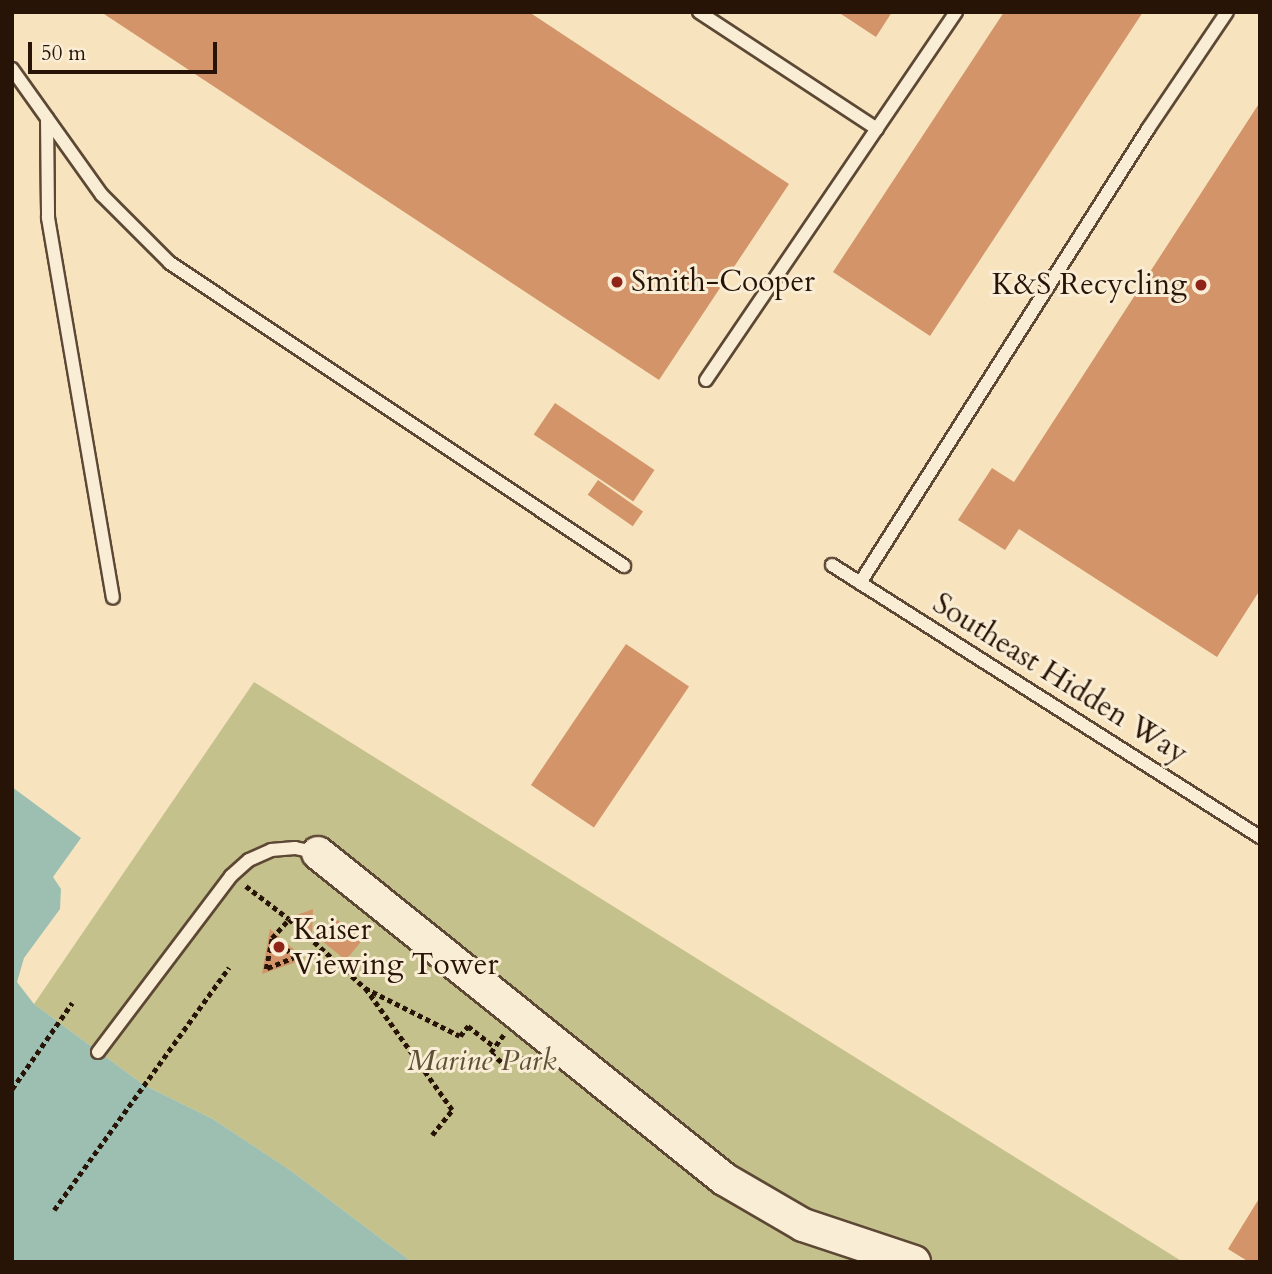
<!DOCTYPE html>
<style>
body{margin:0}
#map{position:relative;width:1272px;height:1274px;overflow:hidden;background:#f7e4bf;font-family:Cardo,serif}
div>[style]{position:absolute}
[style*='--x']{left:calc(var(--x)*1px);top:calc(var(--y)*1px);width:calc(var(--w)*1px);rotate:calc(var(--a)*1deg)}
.green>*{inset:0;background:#c5c18c}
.water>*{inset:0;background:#9dbfb1}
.building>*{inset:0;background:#d29468;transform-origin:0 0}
.path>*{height:4.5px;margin-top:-2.25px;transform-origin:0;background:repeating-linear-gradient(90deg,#281406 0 5px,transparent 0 8.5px)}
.roads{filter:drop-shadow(2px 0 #5c4834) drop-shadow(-2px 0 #5c4834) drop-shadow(0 2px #5c4834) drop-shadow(0 -2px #5c4834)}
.service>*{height:12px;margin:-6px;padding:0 6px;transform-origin:6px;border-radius:6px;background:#faedd5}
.tertiary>*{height:32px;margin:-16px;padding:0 16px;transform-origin:16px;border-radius:16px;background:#faedd5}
.dots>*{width:19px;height:19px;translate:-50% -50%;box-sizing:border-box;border:4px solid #faedd5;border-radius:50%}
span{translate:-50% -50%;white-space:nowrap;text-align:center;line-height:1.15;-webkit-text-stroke:6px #faedd5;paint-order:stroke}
.poi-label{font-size:30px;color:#281406}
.left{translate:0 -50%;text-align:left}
.right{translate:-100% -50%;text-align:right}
.street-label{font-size:30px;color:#281406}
.park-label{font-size:30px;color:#5f5135;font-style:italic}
.frame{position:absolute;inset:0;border:14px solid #281406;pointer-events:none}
.scale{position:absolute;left:28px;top:42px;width:189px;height:32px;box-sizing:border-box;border:4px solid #281406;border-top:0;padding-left:9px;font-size:21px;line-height:24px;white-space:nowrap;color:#281406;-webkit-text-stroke:5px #faedd5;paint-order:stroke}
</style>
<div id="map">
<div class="green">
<div style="clip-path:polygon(254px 682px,1183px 1262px,412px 1262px,290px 1170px,213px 1119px,144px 1085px,34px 1004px)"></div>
</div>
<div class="water">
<div style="clip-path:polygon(12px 787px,81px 838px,53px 877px,61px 889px,60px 909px,24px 958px,17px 982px,34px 1004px,144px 1085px,213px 1119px,290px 1170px,412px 1262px,12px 1262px)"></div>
</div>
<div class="building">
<div style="clip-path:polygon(101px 12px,529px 12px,789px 184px,659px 380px)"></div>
<div style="clip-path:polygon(838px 12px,892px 12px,876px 37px)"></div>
<div style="clip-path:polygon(1004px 12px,1143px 12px,930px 336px,833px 272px)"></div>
<div style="clip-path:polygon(1260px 102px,1260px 590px,1217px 657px,1019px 529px,1005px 550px,958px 520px,992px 468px,1014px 482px)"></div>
<div style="left:555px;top:403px;width:120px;height:38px;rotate:34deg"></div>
<div style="left:598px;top:480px;width:55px;height:18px;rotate:35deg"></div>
<div style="left:626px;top:644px;width:76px;height:170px;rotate:34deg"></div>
<div style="clip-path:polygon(313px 909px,312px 934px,292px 917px)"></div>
<div style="left:335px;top:918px;width:35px;height:26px;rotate:39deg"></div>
<div style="clip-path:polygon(270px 929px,276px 934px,305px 959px,262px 974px)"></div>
<div style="clip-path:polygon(1260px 1197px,1260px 1262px,1249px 1262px,1228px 1249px)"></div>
</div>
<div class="path">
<div style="--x:246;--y:886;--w:54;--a:37.5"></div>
<div style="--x:289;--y:919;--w:103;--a:42.2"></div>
<div style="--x:272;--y:938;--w:31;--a:38"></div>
<div style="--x:296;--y:957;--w:32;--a:158"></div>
<div style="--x:266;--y:969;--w:32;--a:-79"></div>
<div style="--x:272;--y:938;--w:25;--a:-48"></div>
<div style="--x:504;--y:1035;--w:22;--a:126"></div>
<div style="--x:491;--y:1053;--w:16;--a:40"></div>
<div style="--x:503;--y:1063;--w:26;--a:-13"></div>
<div style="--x:12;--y:1089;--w:105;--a:-55.1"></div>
<div style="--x:432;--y:1135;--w:32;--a:-51"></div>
<div style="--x:452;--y:1110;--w:150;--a:-125.5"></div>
<div style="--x:365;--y:988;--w:106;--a:26.8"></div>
<div style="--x:460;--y:1036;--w:13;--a:-51"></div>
<div style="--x:468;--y:1026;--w:34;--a:38"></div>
<div style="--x:54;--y:1210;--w:299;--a:-54.2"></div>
</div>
<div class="roads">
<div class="service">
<div style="--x:699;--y:12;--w:213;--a:33.3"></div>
<div style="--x:12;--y:69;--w:155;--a:54.5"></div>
<div style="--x:102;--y:195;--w:96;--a:45"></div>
<div style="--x:170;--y:263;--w:546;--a:33.72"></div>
<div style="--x:47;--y:118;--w:100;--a:89.4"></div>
<div style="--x:48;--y:218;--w:385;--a:80.3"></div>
<div style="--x:706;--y:380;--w:445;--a:-55.8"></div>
<div style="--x:832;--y:565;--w:507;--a:32.44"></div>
<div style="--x:860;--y:583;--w:538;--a:-57.61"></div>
<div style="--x:1148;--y:129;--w:141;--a:-56"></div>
<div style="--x:98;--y:1052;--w:221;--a:-52.9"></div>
<div style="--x:231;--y:876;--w:24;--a:-42"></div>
<div style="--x:249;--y:860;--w:24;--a:-24"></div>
<div style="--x:271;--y:850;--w:24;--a:-5"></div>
<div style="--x:295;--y:848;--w:24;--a:12"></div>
</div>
<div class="tertiary">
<div style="--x:318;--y:853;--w:521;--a:38.76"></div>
<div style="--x:724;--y:1179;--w:91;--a:30.2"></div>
<div style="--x:803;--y:1225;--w:117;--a:18.4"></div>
</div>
</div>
<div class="dots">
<div style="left:617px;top:282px;background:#8f2418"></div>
<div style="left:1201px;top:285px;background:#8f2418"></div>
<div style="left:279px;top:947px;background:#8f2418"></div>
</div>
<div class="poi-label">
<span class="left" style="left:631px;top:282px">Smith-Cooper</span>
<span class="right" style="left:1187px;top:285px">K&amp;S Recycling</span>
<span class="left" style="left:293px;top:947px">Kaiser<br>Viewing Tower</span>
</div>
<div class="street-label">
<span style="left:1060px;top:679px;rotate:32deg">Southeast Hidden Way</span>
</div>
<div class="park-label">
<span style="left:482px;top:1061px">Marine Park</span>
</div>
<div class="frame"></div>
<div class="scale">50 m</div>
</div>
